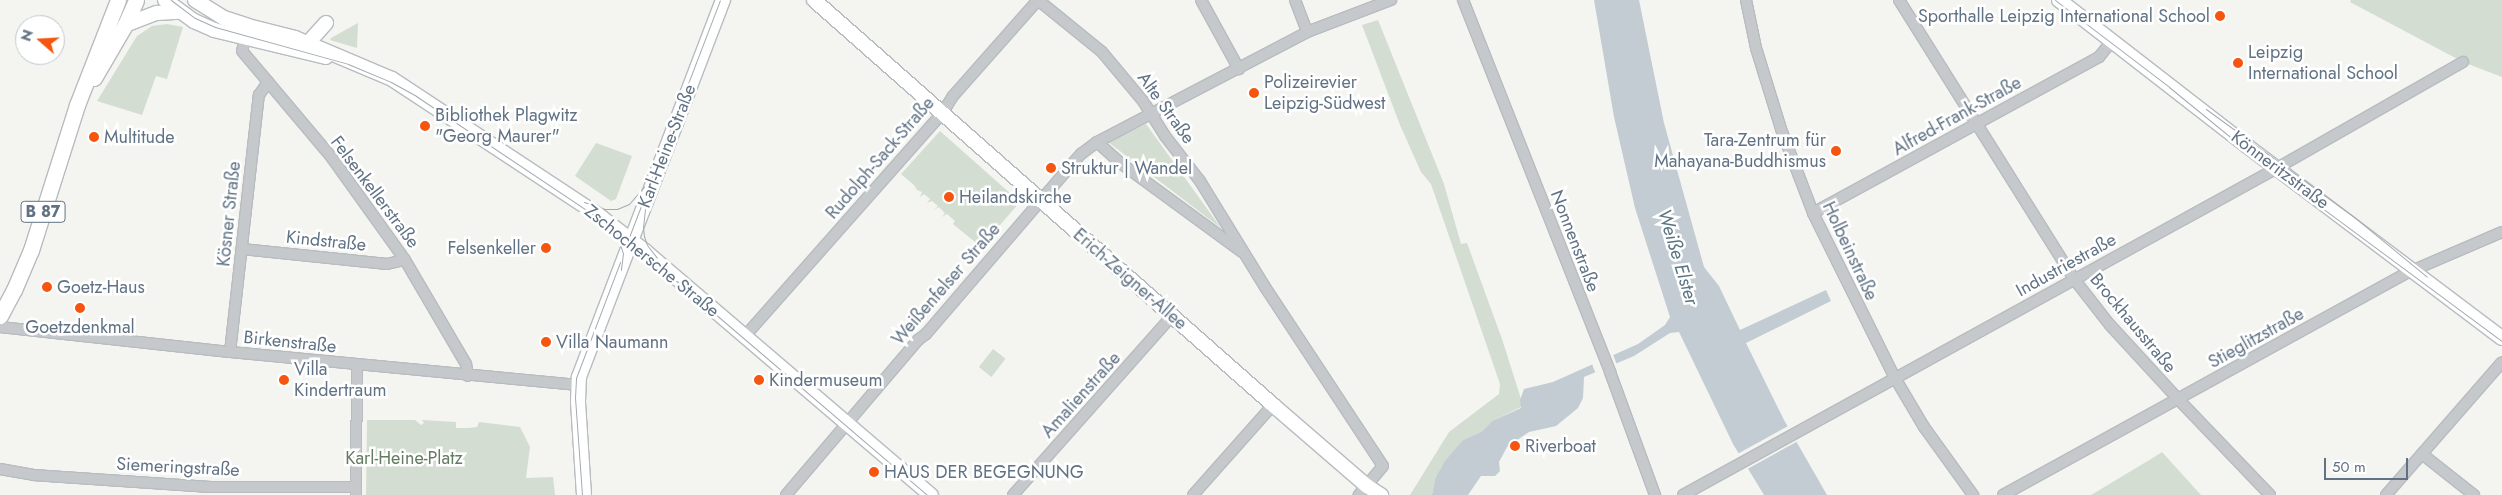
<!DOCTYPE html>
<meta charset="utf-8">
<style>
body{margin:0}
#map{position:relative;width:2502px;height:495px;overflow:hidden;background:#f4f5f0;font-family:Jost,sans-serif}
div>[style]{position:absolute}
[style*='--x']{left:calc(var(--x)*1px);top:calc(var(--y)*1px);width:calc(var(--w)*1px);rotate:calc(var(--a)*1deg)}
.green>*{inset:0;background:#d4ddd1;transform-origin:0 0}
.water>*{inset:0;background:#c3ccd2}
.pier>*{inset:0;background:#f4f5f0;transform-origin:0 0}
.roads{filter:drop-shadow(1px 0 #b7bcc1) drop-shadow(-1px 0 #b7bcc1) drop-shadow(0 1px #b7bcc1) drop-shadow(0 -1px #b7bcc1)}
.street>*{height:10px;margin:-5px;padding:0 5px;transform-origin:5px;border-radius:5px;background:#c6c9cc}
.secondary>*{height:14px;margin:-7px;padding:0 7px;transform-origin:7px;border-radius:7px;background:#fff}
.primary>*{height:15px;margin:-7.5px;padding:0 7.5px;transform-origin:7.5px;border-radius:7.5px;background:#fff}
.tram>*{height:1px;margin:-0.5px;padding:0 0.5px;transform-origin:0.5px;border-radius:0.5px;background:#a5aab0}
.dots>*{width:14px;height:14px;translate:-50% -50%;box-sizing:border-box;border:2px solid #fff;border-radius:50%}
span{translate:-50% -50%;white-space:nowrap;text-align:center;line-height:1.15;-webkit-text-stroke:5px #fff;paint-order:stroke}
.shield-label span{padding:1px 4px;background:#fff;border:1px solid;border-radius:4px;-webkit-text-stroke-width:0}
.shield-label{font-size:16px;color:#607284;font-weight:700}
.poi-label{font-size:18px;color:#607284}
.right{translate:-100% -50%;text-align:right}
.left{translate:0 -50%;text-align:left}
.street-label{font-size:18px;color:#607284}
.park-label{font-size:18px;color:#637b60}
.water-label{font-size:19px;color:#5b7582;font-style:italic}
.north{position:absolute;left:15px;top:15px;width:50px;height:50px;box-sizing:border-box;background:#fff;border:1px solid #bfc7ce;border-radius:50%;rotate:289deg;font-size:14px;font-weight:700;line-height:20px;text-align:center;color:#607284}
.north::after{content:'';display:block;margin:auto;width:18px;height:22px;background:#f5550f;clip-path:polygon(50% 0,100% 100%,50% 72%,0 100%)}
.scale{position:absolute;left:2324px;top:458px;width:84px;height:22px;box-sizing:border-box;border:2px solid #607284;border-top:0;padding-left:6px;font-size:15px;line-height:18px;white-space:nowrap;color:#607284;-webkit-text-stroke:4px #fff;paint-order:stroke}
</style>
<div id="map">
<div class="green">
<div style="clip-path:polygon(2351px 0,2502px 0,2502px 77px,2463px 62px,2350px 2px)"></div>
<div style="clip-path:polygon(1378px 20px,1444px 184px,1461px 244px,1467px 243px,1502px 339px,1522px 402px,1521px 407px,1492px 421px,1481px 432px,1463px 440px,1435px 479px,1432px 495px,1410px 495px,1449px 432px,1499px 394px,1500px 384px,1431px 184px,1421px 172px,1400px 125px,1362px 25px)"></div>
<div style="clip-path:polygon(358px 23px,357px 48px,330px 40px,331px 38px)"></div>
<div style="clip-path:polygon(167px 24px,183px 27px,167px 79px,156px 76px,142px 115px,97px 101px,137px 36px,152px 26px)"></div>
<div style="clip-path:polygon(1146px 124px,1221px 228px,1108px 142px)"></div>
<div style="clip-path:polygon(940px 131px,1020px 202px,981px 247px,953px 224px,955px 221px,947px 214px,942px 217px,945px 213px,939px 207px,934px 210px,938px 206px,932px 201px,927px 203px,930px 199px,924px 194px,920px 197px,922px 192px,917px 190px,914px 185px,901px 174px)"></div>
<div style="clip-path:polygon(596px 143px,632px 156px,616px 199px,611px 201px,575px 176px)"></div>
<div style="left:993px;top:349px;width:16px;height:23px;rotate:38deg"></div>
<div style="clip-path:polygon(367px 420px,415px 420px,421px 425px,424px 423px,422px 420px,456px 422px,456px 428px,469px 428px,477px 427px,479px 422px,520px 427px,530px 447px,526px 478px,553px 477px,555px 495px,366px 495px)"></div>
<div style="clip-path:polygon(2162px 452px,2201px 495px,2091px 495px,2151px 459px)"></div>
</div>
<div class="water">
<div style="clip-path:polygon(1594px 0,1639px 0,1664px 123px,1704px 267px,1719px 286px,1740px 330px,1826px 290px,1831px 301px,1746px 343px,1784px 420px,1827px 495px,1764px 495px,1733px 444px,1679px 332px,1670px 333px,1634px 356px,1584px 377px,1583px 398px,1578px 408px,1556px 426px,1529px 432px,1507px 447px,1499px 462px,1500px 471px,1495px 476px,1481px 476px,1468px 495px,1432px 495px,1435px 479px,1445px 461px,1463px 440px,1481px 432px,1492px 421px,1521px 408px,1520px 400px,1524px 389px,1553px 382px,1638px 344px,1665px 325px,1670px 317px,1635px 208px,1614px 117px)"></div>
</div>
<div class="pier">
<div style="left:1612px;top:352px;width:14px;height:23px;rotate:69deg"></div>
<div style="left:1788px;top:426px;width:18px;height:59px;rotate:61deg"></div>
</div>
<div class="roads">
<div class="street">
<div style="--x:1038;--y:0;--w:82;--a:39.1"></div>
<div style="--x:1102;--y:52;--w:64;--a:50.1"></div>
<div style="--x:1143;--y:101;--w:41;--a:57.8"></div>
<div style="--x:1165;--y:136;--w:57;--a:52.1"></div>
<div style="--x:1200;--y:181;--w:124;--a:58.5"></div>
<div style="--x:1265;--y:287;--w:214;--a:56.6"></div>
<div style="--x:1383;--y:466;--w:38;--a:130"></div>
<div style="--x:1201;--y:0;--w:79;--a:61.2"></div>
<div style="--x:1295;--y:0;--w:34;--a:69"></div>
<div style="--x:1463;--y:0;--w:400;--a:68.4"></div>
<div style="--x:1610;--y:372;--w:131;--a:69.9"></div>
<div style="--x:1746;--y:0;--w:49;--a:78.2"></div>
<div style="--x:1756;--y:48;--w:85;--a:72.8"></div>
<div style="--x:1781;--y:129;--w:90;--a:69.1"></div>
<div style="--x:1813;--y:213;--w:184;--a:63.6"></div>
<div style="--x:1895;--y:378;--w:57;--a:59.4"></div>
<div style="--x:1924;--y:427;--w:84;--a:54.2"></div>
<div style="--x:1899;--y:0;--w:329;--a:57.9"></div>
<div style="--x:2074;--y:279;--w:58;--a:52"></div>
<div style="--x:2110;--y:325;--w:100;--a:47.4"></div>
<div style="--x:2178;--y:399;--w:133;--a:46.2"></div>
<div style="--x:245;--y:39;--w:12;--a:104"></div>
<div style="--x:242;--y:51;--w:140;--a:49.9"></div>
<div style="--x:332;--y:158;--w:125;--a:54.4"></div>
<div style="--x:405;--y:260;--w:121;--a:59.6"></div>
<div style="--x:466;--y:364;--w:12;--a:81"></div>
<div style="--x:1097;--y:142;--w:30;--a:42"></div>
<div style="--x:1119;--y:162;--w:152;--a:36.2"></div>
<div style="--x:1813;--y:213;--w:326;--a:-28.6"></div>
<div style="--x:2099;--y:57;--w:21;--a:-51"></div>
<div style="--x:242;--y:249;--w:146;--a:5.9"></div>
<div style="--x:387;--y:264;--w:18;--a:-13"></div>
<div style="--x:0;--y:327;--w:231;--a:6.2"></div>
<div style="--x:230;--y:352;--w:350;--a:5.4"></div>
<div style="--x:745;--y:336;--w:299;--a:-48.5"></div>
<div style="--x:943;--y:112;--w:19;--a:-58"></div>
<div style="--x:953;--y:96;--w:128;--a:-48.5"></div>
<div style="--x:230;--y:352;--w:259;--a:-83.6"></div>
<div style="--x:259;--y:95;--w:16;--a:-55"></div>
<div style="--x:2422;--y:454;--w:66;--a:38.3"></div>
<div style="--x:0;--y:469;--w:34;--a:10"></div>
<div style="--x:33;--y:475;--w:178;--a:3.9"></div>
<div style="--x:211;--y:487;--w:145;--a:0"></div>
<div style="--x:356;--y:495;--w:130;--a:-89.6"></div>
<div style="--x:786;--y:495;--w:204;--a:-49.6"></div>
<div style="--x:918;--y:340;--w:10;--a:-37"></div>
<div style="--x:926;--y:334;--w:238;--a:-49.3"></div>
<div style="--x:1081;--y:154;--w:20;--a:-37"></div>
<div style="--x:1097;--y:142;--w:237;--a:-27.6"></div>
<div style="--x:1307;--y:32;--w:90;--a:-20.9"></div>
<div style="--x:1013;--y:495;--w:239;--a:-48.4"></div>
<div style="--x:1193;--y:495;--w:120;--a:-48.4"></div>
<div style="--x:1683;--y:495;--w:678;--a:-28.83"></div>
<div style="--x:2277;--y:168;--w:214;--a:-29.7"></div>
<div style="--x:2003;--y:495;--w:463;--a:-28.8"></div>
<div style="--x:2409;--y:272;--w:101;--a:-23.3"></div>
<div style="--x:2386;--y:495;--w:176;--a:-48.9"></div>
</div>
<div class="secondary">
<div style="--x:165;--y:0;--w:36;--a:36"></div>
<div style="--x:194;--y:21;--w:22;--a:24"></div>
<div style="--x:214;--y:30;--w:115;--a:13.6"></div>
<div style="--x:195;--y:0;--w:34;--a:32"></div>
<div style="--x:224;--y:18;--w:25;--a:18"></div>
<div style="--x:248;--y:26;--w:49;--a:14.3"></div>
<div style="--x:295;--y:38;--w:105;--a:22.9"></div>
<div style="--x:392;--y:79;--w:250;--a:33.4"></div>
<div style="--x:601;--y:217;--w:56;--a:37.7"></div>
<div style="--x:645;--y:251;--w:376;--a:40.5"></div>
<div style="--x:814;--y:0;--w:612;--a:41.42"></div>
<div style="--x:1273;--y:405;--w:124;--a:40.8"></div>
<div style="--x:1367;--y:486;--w:17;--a:33"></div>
<div style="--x:2059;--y:0;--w:238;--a:37.8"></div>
<div style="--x:2247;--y:146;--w:319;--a:37"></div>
<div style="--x:125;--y:25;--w:34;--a:-21"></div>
<div style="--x:157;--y:13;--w:22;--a:-3"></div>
<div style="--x:302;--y:47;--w:7;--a:-34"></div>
<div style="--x:308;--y:43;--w:27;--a:-48"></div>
<div style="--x:584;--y:495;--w:93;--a:-93.7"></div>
<div style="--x:578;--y:402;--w:25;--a:-88"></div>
<div style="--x:579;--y:377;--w:404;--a:-69.1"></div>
</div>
<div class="primary">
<div style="--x:94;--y:78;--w:61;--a:-59.7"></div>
<div style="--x:125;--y:25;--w:27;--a:-66"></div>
<div style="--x:0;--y:316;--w:30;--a:-62"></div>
<div style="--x:14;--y:290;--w:43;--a:-67"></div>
<div style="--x:31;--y:250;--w:152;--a:-72.4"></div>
<div style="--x:77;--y:105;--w:113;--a:-68.7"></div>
</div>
</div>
<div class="tram">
<div style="--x:171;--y:0;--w:30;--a:37"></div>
<div style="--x:195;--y:18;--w:22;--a:24"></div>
<div style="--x:215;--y:27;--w:138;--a:15.5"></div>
<div style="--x:348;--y:64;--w:47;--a:22.7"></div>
<div style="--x:391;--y:82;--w:29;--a:29"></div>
<div style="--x:416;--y:96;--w:243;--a:33.8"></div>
<div style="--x:618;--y:231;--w:406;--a:40.5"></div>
<div style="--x:2055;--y:0;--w:143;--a:37.3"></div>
<div style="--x:2169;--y:87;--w:133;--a:39.2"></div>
<div style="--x:2272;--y:171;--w:286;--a:36.5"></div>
<div style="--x:2206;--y:109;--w:183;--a:36.1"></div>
<div style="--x:2354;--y:217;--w:94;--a:39.4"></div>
<div style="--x:584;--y:202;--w:21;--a:19"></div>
<div style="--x:604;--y:209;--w:13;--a:0"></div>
<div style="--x:617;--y:209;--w:13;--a:-23"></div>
<div style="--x:629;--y:204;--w:23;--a:-49"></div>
<div style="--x:645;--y:209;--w:18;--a:96"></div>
<div style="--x:643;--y:227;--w:9;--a:84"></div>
<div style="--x:644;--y:236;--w:9;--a:72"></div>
<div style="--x:647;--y:245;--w:16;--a:52"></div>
<div style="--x:616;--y:232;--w:22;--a:72"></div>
<div style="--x:623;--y:253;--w:17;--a:97"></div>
<div style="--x:626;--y:245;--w:262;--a:-69"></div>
<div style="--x:582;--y:495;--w:97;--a:-94.1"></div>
<div style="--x:575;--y:398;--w:20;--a:-87"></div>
<div style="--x:576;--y:378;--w:124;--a:-69.2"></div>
</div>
<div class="dots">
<div style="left:2220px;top:16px;background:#f5550f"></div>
<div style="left:2238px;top:63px;background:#f5550f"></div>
<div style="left:1254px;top:93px;background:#f5550f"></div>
<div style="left:425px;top:126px;background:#f5550f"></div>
<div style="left:94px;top:137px;background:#f5550f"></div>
<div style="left:1836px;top:151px;background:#f5550f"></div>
<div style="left:1051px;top:168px;background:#f5550f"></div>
<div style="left:949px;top:197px;background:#f5550f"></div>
<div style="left:546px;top:248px;background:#f5550f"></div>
<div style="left:47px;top:287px;background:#f5550f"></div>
<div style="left:80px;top:308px;background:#f5550f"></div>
<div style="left:546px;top:342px;background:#f5550f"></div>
<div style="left:284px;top:380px;background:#f5550f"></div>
<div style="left:759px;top:380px;background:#f5550f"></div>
<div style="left:1515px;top:446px;background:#f5550f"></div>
<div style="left:874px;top:472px;background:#f5550f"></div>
</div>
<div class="shield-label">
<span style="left:43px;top:212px">B 87</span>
</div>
<div class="poi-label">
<span class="right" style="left:2210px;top:16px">Sporthalle Leipzig International School</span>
<span class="left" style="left:2248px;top:63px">Leipzig<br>International School</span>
<span class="left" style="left:1264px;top:93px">Polizeirevier<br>Leipzig-Südwest</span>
<span class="left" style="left:435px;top:126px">Bibliothek Plagwitz<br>"Georg Maurer"</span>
<span class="left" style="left:104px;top:137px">Multitude</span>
<span class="right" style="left:1826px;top:151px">Tara-Zentrum für<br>Mahayana-Buddhismus</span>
<span class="left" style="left:1061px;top:168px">Struktur | Wandel</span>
<span class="left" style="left:959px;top:197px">Heilandskirche</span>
<span class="right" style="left:536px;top:248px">Felsenkeller</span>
<span class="left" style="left:57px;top:287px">Goetz-Haus</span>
<span style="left:80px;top:327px">Goetzdenkmal</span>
<span class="left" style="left:556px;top:342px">Villa Naumann</span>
<span class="left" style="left:294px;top:380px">Villa<br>Kindertraum</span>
<span class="left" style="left:769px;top:380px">Kindermuseum</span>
<span class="left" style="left:1525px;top:446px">Riverboat</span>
<span class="left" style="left:884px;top:472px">HAUS DER BEGEGNUNG</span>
</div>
<div class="street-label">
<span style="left:1166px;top:108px;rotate:54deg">Alte Straße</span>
<span style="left:1957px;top:116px;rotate:-29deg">Alfred-Frank-Straße</span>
<span style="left:667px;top:146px;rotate:-69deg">Karl-Heine-Straße</span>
<span style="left:880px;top:158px;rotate:-49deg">Rudolph-Sack-Straße</span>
<span style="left:2280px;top:170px;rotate:37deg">Könneritzstraße</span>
<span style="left:375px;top:192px;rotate:53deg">Felsenkellerstraße</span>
<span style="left:229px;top:214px;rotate:-84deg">Kösner Straße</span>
<span style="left:326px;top:241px;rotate:6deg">Kindstraße</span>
<span style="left:1575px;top:241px;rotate:69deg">Nonnenstraße</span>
<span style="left:1850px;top:251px;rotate:65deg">Holbeinstraße</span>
<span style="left:652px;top:261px;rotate:39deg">Zschochersche Straße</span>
<span style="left:2066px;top:265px;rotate:-29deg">Industriestraße</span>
<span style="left:1130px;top:279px;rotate:41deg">Erich-Zeigner-Allee</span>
<span style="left:946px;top:284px;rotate:-49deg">Weißenfelser Straße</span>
<span style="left:2133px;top:323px;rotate:50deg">Brockhausstraße</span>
<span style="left:2256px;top:338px;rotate:-29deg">Stieglitzstraße</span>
<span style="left:290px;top:342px;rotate:6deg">Birkenstraße</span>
<span style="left:1081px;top:395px;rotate:-48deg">Amalienstraße</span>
<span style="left:178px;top:467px;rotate:3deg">Siemeringstraße</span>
</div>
<div class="park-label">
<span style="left:404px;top:458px">Karl-Heine-Platz</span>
</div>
<div class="water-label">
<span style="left:1678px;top:257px;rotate:73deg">Weiße Elster</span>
</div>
<div class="north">N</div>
<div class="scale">50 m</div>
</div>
